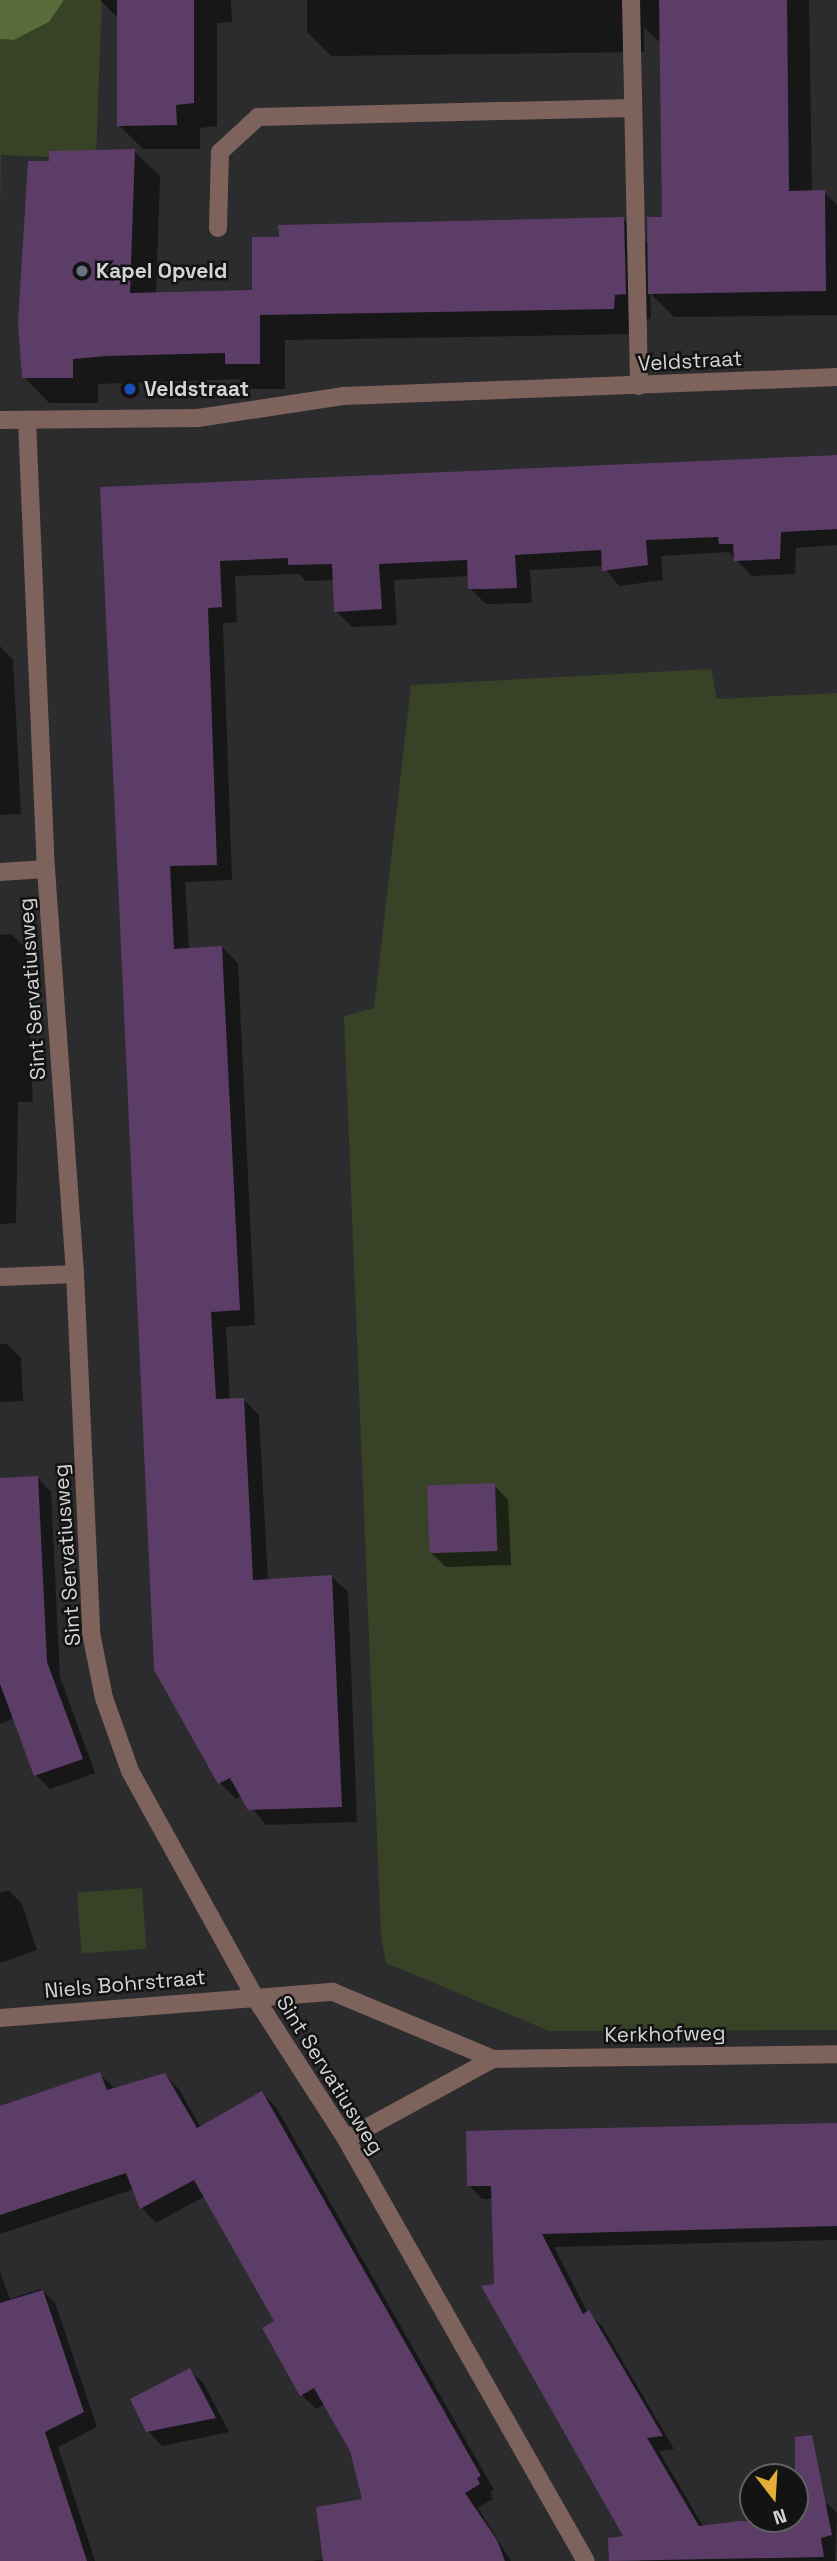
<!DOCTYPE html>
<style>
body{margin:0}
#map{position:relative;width:837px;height:2561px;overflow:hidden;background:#2c2b2d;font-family:"Space Grotesk",sans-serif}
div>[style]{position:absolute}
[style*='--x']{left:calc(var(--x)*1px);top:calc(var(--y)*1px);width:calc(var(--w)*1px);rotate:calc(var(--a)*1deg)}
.green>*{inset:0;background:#374226;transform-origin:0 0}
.forest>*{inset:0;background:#586c39}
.shadow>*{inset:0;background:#0007}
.building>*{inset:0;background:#5b3d68;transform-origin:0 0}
.minor>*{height:18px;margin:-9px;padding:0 9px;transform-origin:9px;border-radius:9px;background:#7d635c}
.dots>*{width:19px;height:19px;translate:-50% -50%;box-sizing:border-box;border:4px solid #141314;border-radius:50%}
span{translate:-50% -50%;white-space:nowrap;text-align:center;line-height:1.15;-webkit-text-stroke:5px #141314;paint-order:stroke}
.poi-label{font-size:21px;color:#d5d4d5;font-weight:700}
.left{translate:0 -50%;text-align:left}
.street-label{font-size:21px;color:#d5d4d5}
.north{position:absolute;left:739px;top:2463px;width:70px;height:70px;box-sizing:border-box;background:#141314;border:2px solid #616061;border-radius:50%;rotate:163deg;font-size:19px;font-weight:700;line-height:28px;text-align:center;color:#d5d4d5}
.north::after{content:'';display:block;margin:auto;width:24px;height:32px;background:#e5ad36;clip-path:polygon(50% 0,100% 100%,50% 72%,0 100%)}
</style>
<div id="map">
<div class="green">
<div style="clip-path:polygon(64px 0,102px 0,96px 159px,1px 155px,0 213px,0 39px,14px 40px,49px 22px)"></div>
<div style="clip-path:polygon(711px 669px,717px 699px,837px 693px,837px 2030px,549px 2031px,386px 1963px,381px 1938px,344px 1016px,374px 1008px,411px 685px)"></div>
<div style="left:142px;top:1888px;width:61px;height:65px;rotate:86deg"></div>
</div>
<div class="forest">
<div style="clip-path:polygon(0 0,64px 0,49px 22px,14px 40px,0 39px)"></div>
</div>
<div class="shadow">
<div style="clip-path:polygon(100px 0,231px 0,232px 22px,217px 23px,217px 126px,200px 128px,200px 149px,143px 149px,119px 125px,118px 18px)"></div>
<div style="clip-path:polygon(307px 0,809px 0,812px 192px,824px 192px,837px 205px,837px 315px,674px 317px,650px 293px,651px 319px,640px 320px,639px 334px,285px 340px,285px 389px,253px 389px,242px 379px,98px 384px,98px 403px,49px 403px,24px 377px,51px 163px,134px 151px,160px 176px,156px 294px,254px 292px,623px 219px,649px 245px,664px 218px,661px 44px,644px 27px,644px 52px,331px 56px,307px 32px)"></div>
<div style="clip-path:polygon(837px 455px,837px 545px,796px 548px,795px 574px,752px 576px,729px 552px,661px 556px,663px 580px,619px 586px,603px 566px,530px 570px,532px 603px,486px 604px,470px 588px,469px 576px,394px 580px,397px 625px,352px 627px,336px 611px,334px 580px,306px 581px,299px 574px,235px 576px,237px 622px,223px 623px,232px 880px,185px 882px,189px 949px,222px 947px,238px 963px,255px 1325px,226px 1327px,230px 1400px,243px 1399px,259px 1415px,268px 1581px,332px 1577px,348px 1592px,357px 1822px,266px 1825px,242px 1796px,236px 1799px,220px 1783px,155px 1670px,102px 489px)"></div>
<div style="clip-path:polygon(0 646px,13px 660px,21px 814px,0 815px)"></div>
<div style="clip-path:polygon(11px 934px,25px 947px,33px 1102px,18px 1102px,16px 1223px,0 1224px,0 935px)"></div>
<div style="clip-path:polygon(0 1344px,7px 1344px,21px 1358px,23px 1401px,0 1402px)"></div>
<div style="clip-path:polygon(38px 1478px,51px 1492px,60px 1677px,95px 1773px,50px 1789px,36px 1775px,15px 1718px,0 1724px,0 1480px)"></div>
<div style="clip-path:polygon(494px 1485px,508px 1500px,511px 1565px,446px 1567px,431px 1553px)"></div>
<div style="clip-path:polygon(8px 1890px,22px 1904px,37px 1950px,0 1963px,0 1893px)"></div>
<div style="clip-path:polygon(100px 2074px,114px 2088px,165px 2075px,179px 2089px,201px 2128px,262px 2093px,276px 2107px,494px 2490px,490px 2492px,493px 2499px,478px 2508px,511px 2561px,311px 2561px,325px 2559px,364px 2500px,352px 2450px,325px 2404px,316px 2409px,302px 2395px,277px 2322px,205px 2196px,156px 2223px,142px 2208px,134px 2189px,0 2234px,0 2108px)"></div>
<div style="clip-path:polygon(837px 2124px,837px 2240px,554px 2247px,588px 2313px,602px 2326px,674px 2449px,659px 2451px,704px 2528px,786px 2524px,785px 2519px,795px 2519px,795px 2507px,824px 2501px,837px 2513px,835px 2561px,640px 2561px,484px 2287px,495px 2286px,493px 2199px,482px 2199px,469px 2185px)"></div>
<div style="clip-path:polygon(0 2272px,10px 2299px,41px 2289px,55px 2303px,97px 2427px,58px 2447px,95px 2561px,0 2561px)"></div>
<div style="clip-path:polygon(189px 2370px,204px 2384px,229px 2432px,162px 2446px,148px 2431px)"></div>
</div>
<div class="building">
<div style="clip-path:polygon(117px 0,194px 0,194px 103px,176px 105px,177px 125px,117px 126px)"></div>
<div style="clip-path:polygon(659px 0,787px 0,789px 191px,825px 190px,826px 291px,648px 294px,647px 217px,662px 217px)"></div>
<div style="clip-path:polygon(135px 149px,130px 293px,252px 290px,252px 237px,279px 237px,278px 225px,624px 217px,626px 294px,615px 295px,614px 309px,260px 315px,260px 364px,225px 364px,225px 353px,106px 356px,73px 359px,73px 378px,22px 378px,18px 323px,28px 161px,49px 161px,49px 151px)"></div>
<div style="clip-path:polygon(837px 455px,837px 529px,781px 532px,780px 559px,734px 561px,733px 544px,719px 544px,718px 537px,646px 540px,648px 565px,602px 571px,601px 550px,515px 555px,517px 588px,489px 589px,468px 589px,467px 560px,379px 564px,382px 609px,334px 612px,332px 564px,288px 565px,288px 558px,220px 561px,222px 607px,208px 608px,217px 865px,170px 866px,174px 949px,222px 946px,240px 1310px,211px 1312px,216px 1399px,244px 1398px,253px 1580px,332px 1575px,342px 1807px,248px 1810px,230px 1778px,218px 1784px,154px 1670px,100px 487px)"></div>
<div style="clip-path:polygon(38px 1476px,47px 1662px,83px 1759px,34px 1776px,0 1684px,0 1478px)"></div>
<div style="left:495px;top:1483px;width:68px;height:68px;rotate:88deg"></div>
<div style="clip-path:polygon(100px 2072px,107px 2090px,165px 2073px,197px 2128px,262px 2091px,481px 2476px,477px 2478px,480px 2484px,465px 2493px,497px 2540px,505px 2561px,323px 2561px,316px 2507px,362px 2499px,350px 2451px,314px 2388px,300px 2396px,262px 2328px,274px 2321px,194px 2180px,140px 2209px,126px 2173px,0 2215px,0 2106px)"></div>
<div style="clip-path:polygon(837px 2123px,837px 2226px,542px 2234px,583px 2314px,589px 2310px,663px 2436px,647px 2438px,699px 2526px,739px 2521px,795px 2523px,795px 2437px,812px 2435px,832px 2535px,821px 2538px,824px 2557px,609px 2561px,608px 2538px,623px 2536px,481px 2286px,494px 2284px,491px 2186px,467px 2186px,466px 2131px)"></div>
<div style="clip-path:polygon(43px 2290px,84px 2412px,45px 2432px,87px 2561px,0 2561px,0 2303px)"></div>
<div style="clip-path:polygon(190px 2368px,216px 2418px,146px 2432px,130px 2399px)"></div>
</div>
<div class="minor">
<div style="--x:631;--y:0;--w:386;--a:88.8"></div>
<div style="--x:218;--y:228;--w:76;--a:-88.5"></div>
<div style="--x:220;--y:152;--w:52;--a:-42.6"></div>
<div style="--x:258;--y:117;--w:373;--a:-1.4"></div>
<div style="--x:0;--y:420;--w:198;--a:-0.6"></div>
<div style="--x:198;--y:418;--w:148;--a:-8.6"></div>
<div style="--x:344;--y:396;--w:493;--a:-2.2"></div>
<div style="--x:27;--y:420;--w:449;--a:87.6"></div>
<div style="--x:46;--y:869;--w:406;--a:85.9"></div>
<div style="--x:75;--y:1274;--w:359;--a:87.4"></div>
<div style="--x:91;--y:1633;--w:66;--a:78.7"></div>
<div style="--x:104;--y:1698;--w:77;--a:70.4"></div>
<div style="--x:130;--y:1771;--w:257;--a:61.1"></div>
<div style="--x:254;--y:1996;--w:170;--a:57.2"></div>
<div style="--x:346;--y:2139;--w:485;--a:60.4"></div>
<div style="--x:0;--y:872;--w:46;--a:-3.7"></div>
<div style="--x:0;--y:1277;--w:75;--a:-2.3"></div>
<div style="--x:0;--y:2018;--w:334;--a:-4.5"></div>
<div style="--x:333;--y:1992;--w:173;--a:22.7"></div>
<div style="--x:493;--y:2059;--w:344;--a:-0.8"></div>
<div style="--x:346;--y:2139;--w:167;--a:-28.6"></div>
</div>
<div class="dots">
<div style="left:82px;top:271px;background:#6b7280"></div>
<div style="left:130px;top:389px;background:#1a4fb4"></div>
</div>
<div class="poi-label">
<span class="left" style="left:96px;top:271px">Kapel Opveld</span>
<span class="left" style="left:144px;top:389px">Veldstraat</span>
</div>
<div class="street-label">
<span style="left:690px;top:361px;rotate:-3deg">Veldstraat</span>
<span style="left:32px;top:989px;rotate:-94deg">Sint Servatiusweg</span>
<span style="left:67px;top:1555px;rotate:-94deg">Sint Servatiusweg</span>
<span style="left:125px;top:1984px;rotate:-5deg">Niels Bohrstraat</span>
<span style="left:665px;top:2034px;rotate:-1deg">Kerkhofweg</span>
<span style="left:330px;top:2075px;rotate:58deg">Sint Servatiusweg</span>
</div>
<div class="north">N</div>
</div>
